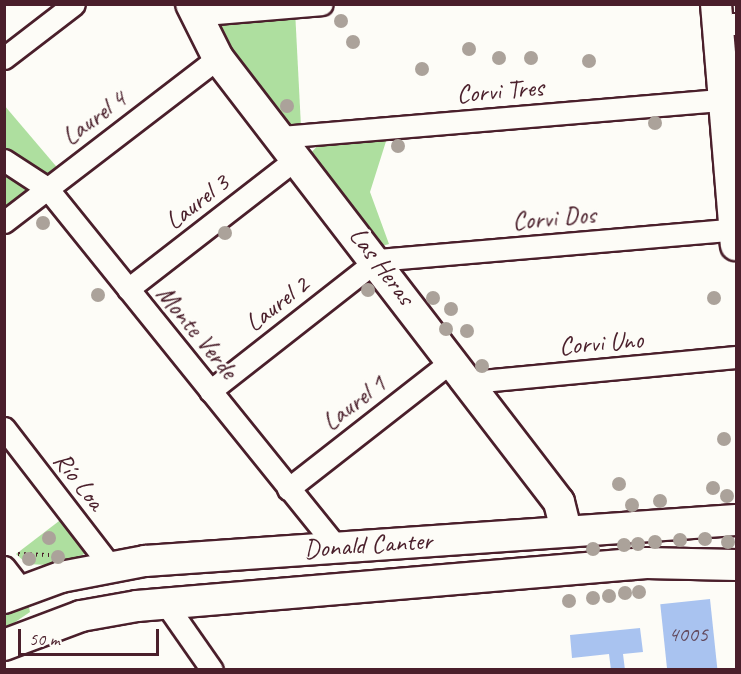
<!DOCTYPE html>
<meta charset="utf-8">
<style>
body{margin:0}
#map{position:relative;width:741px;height:674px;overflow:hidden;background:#fdfcf7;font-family:Caveat,sans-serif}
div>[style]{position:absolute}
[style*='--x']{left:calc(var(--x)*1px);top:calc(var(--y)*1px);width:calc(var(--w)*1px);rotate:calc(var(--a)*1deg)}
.green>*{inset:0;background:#aedf9f}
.building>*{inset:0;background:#a9c3f0;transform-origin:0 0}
.path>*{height:4px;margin-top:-2px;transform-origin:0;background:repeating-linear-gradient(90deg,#4a1f2b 0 1.5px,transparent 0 6px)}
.roads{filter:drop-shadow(2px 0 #4a1f2b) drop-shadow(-2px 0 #4a1f2b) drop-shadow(0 2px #4a1f2b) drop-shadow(0 -2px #4a1f2b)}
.street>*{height:21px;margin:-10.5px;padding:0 10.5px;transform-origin:10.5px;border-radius:10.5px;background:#fdfcf7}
.secondary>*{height:30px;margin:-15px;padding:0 15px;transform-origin:15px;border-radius:15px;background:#fdfcf7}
.trees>*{width:14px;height:14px;margin:-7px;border-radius:50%;background:#aba29a}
span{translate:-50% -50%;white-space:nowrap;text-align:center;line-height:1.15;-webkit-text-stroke:5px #fdfcf7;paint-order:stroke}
.number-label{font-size:22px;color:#62485c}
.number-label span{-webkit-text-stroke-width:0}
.street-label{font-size:26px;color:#4a1f2b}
.frame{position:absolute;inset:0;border:6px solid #4a1f2b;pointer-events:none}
.scale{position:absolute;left:18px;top:629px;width:141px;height:27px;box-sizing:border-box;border:3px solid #4a1f2b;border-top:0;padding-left:8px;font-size:18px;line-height:21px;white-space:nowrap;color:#4a1f2b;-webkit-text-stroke:4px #fdfcf7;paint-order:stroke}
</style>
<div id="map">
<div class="green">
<div style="clip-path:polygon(295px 10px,301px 127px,288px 128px,213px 26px,219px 17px)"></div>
<div style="clip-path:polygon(4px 105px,61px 172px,44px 178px,5px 149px)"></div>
<div style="clip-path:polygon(388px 135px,370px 192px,389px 244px,375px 248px,309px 155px,321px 142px)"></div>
<div style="clip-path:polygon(5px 168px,31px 186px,5px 207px)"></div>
<div style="clip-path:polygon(63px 518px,90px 550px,73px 561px,47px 565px,27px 564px,16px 554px)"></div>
<div style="clip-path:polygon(28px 603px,30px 612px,5px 629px,5px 615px)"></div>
</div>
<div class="building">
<div style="left:710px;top:599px;width:71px;height:50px;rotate:84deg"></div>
<div style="clip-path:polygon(640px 628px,643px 652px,623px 654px,625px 670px,611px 670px,609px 654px,572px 658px,570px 635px)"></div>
</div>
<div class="path">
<div style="--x:18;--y:554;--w:31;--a:2"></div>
</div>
<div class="roads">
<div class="street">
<div style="--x:194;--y:15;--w:128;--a:-4.9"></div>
<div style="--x:718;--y:26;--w:18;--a:-6"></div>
<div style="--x:4;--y:58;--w:88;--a:-37.6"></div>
<div style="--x:280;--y:137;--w:446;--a:-4.8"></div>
<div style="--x:4;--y:160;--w:51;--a:33.1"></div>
<div style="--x:47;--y:188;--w:463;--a:51.1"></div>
<div style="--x:4;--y:222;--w:270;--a:-37.5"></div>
<div style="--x:128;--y:289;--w:215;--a:-37.8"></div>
<div style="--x:471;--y:382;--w:266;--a:-5.4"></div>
<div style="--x:210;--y:391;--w:212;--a:-38.1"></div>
<div style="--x:377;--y:260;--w:359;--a:-4.9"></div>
<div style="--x:4;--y:428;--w:175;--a:52.4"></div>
<div style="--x:288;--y:489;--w:209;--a:-38"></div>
<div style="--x:4;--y:567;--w:29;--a:52"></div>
<div style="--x:166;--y:604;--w:80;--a:55.1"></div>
</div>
<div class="secondary">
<div style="--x:191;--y:4;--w:60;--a:63.4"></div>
<div style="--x:218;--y:58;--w:560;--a:52.48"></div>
<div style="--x:559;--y:502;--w:29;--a:76"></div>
<div style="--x:716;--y:4;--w:242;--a:85.3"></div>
<div style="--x:4;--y:598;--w:61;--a:-20.2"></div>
<div style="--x:61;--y:577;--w:86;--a:-10.8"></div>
<div style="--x:145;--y:561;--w:592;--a:-3.97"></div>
<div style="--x:4;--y:645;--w:82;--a:-20.6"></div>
<div style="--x:81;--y:616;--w:57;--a:-10.1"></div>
<div style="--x:137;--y:606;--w:511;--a:-4.83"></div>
<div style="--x:646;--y:563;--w:90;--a:1.3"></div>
</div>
</div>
<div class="trees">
<div style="left:341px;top:21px"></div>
<div style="left:353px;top:42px"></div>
<div style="left:469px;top:49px"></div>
<div style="left:499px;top:58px"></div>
<div style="left:531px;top:58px"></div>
<div style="left:589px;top:61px"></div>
<div style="left:422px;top:69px"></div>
<div style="left:287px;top:106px"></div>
<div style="left:655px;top:123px"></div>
<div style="left:398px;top:146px"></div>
<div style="left:43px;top:223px"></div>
<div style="left:225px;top:233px"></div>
<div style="left:368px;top:290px"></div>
<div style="left:98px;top:295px"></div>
<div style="left:433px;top:298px"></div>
<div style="left:714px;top:298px"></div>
<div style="left:451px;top:309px"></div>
<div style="left:446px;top:329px"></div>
<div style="left:467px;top:331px"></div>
<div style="left:482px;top:366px"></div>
<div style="left:724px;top:439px"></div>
<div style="left:619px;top:484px"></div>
<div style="left:713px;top:488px"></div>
<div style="left:727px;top:496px"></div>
<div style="left:660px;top:501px"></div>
<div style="left:632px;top:505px"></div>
<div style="left:49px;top:538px"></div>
<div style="left:705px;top:539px"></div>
<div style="left:680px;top:540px"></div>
<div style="left:655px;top:542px"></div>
<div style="left:728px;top:542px"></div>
<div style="left:638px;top:544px"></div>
<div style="left:624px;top:545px"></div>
<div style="left:593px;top:549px"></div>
<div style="left:58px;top:557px"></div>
<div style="left:29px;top:559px"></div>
<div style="left:639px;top:592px"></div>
<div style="left:625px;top:593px"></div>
<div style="left:609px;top:596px"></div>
<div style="left:593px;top:598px"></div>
<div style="left:569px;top:601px"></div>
</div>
<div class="number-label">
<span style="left:688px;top:635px">4005</span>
</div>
<div class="street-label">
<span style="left:500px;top:91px;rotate:-5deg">Corvi Tres</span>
<span style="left:94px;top:118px;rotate:-37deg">Laurel 4</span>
<span style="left:197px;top:202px;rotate:-38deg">Laurel 3</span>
<span style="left:554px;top:218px;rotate:-5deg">Corvi Dos</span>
<span style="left:382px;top:266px;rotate:53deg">Las Heras</span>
<span style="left:277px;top:304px;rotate:-38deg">Laurel 2</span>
<span style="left:197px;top:332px;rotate:51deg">Monte Verde</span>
<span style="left:601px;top:343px;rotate:-5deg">Corvi Uno</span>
<span style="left:354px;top:403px;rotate:-38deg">Laurel 1</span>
<span style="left:79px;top:481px;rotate:52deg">Río Loa</span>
<span style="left:368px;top:545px;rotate:-4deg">Donald Canter</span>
</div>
<div class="frame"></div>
<div class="scale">50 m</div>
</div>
